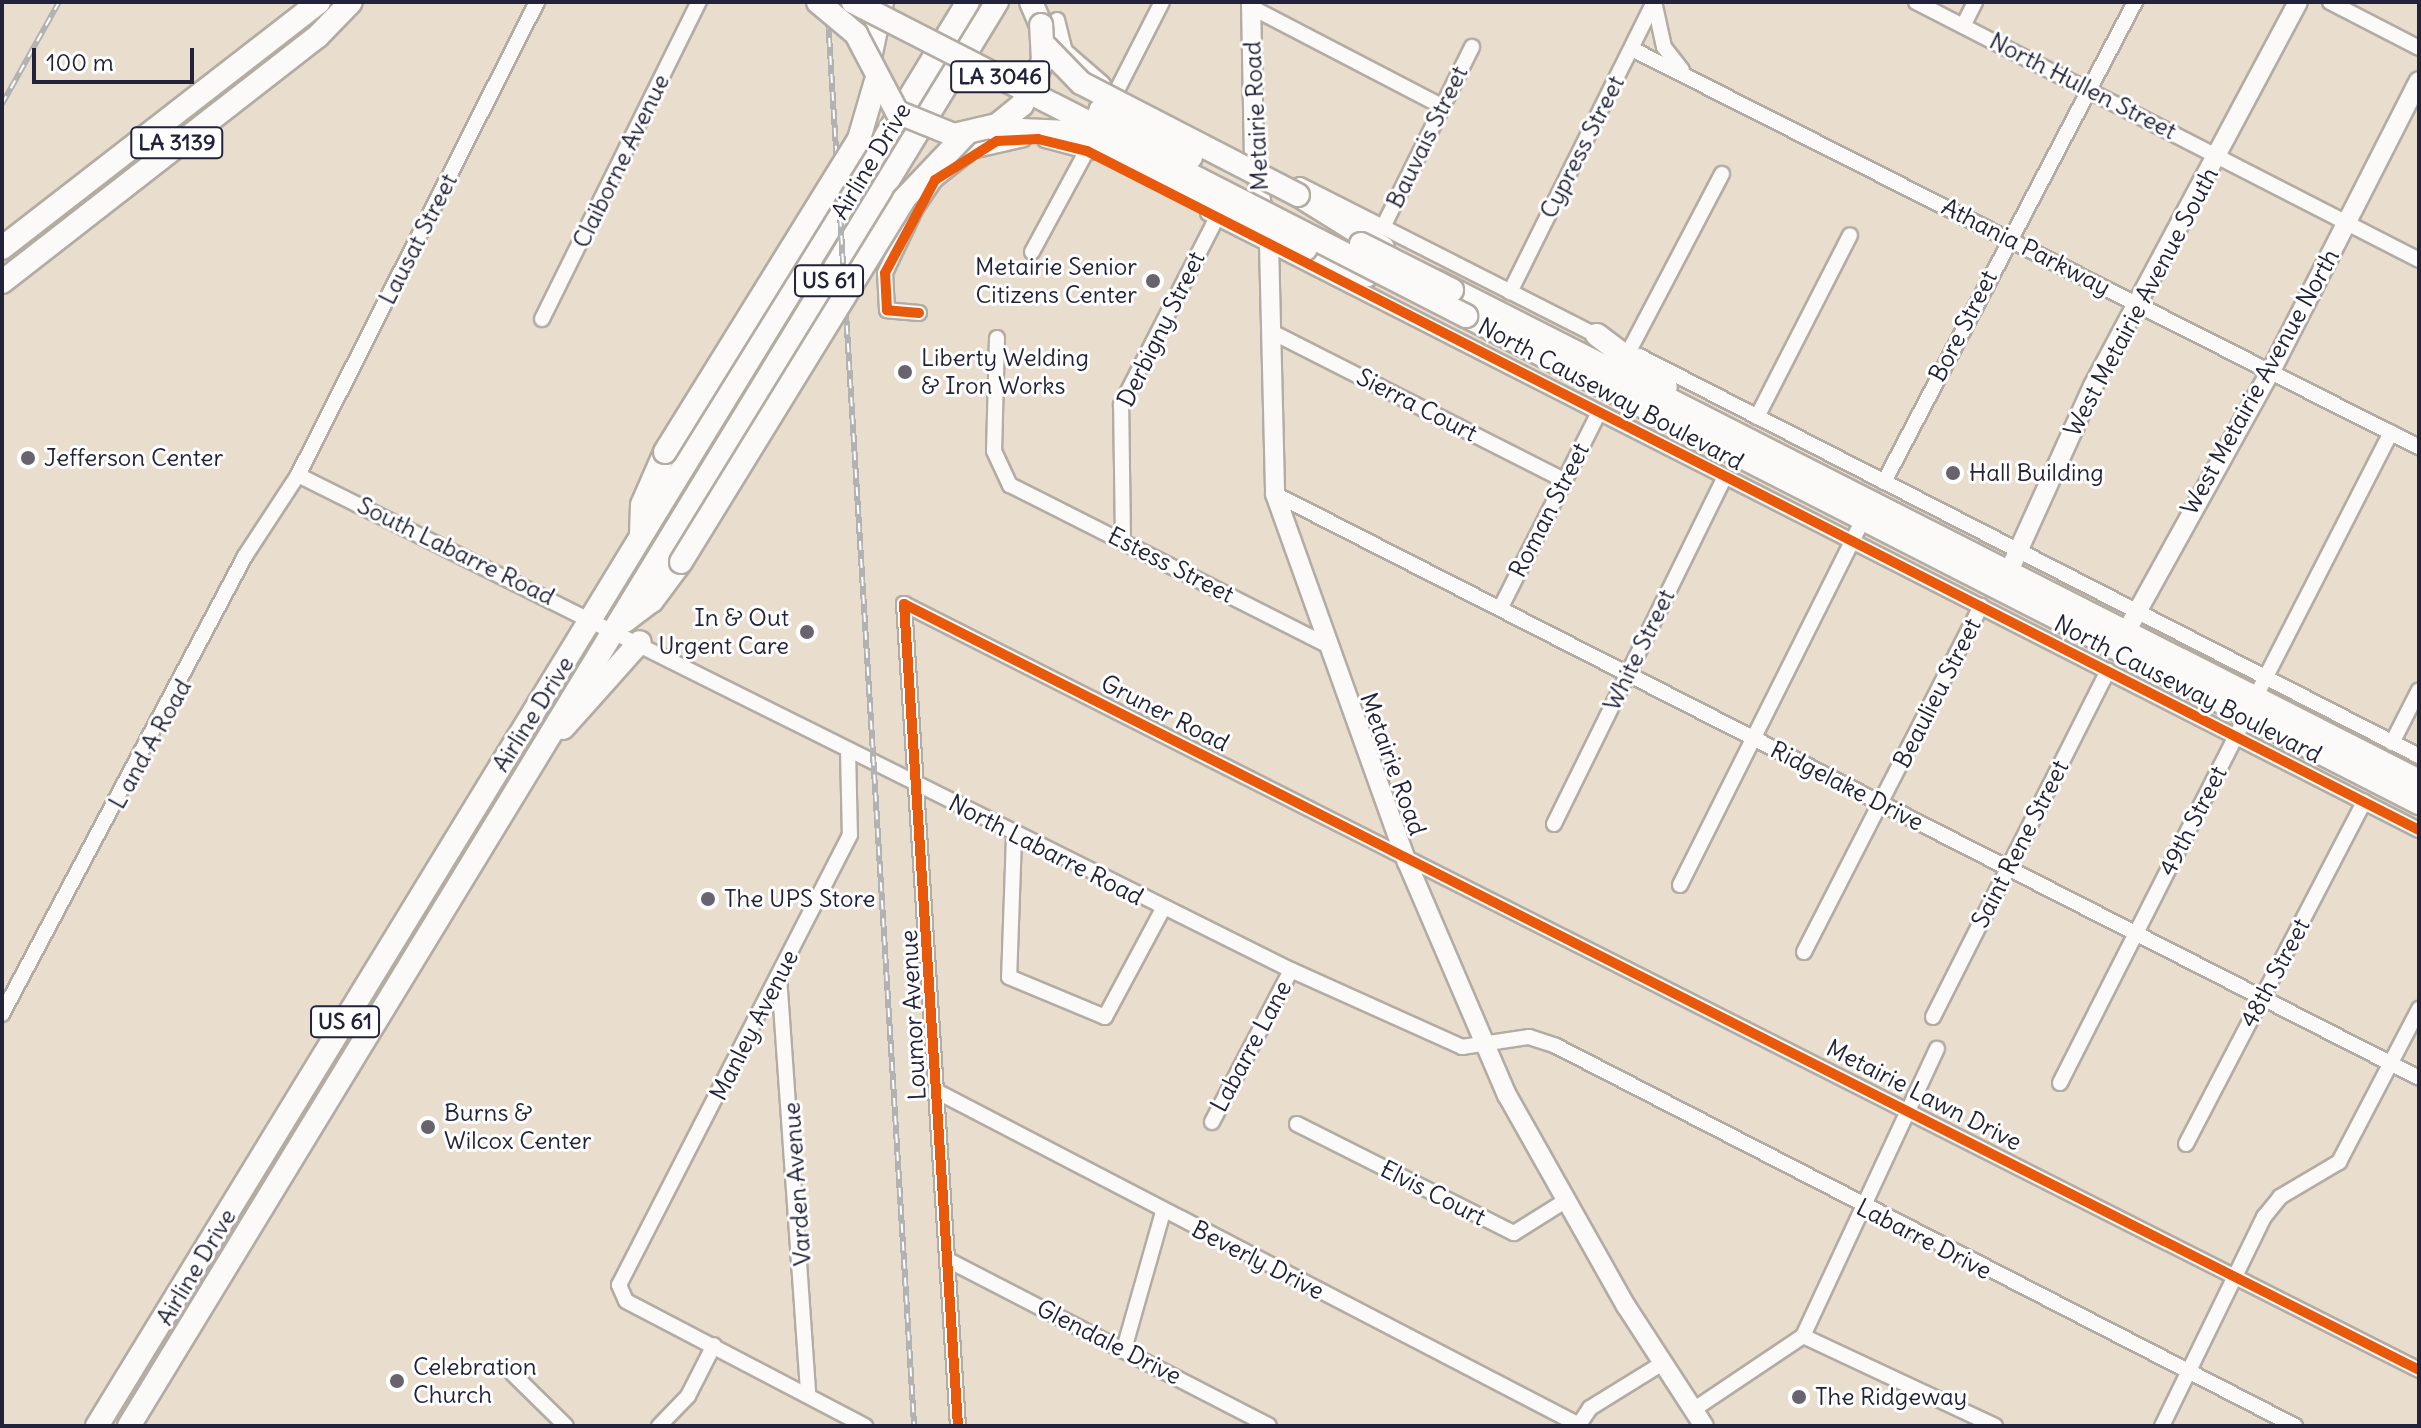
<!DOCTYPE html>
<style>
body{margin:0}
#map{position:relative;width:2421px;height:1428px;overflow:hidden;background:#e9ddcd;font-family:Delius,sans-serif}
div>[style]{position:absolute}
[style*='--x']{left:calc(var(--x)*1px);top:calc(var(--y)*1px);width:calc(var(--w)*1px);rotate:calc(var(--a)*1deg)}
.roads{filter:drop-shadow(2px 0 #b3aca4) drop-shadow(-2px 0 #b3aca4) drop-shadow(0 2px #b3aca4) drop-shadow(0 -2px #b3aca4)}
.minor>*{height:14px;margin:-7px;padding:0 7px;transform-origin:7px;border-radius:7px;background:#fcfaf8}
.major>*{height:18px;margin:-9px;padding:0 9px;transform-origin:9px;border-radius:9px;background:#fcfaf8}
.highway>*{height:22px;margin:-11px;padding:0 11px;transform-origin:11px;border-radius:11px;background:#fcfaf8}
.rail>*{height:6px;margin-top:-3px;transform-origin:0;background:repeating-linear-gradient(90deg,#fff 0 9px,#b3b2b3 0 18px);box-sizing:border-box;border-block:2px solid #b3b2b3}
.bridges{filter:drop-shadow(2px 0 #b3aca4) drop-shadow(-2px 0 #b3aca4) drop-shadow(0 2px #b3aca4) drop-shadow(0 -2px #b3aca4)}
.highway-bridge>*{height:22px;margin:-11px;padding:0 11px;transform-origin:11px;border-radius:11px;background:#fcfaf8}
.cycleway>*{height:10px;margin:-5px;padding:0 5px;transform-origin:5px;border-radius:5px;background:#e8590c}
.dots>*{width:22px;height:22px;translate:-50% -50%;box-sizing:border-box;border:4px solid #fff;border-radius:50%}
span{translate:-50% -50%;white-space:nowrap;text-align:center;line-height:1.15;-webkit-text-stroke:6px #fff;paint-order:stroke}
.shield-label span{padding:2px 6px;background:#fff;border:2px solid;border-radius:6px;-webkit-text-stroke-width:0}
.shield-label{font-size:22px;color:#22223b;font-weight:700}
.street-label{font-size:24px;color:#22223b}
.poi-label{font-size:24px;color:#22223b}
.right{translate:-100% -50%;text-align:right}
.left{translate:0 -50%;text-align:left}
.frame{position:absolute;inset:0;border:4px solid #22223b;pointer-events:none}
.scale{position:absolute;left:32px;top:48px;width:162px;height:36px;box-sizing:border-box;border:4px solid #22223b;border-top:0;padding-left:10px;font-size:24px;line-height:28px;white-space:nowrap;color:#22223b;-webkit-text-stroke:6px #fff;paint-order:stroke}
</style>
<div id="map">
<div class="roads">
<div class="minor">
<div style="--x:1916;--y:2;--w:565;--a:27.15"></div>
<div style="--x:2330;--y:2;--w:100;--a:27.3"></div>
<div style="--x:1655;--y:6;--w:42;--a:77.6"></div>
<div style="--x:1664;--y:47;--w:29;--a:52"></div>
<div style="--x:1251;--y:7;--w:214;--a:27.5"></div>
<div style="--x:1057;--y:20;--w:32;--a:76"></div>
<div style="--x:1065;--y:51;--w:50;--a:41"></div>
<div style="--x:1963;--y:26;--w:27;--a:-63"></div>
<div style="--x:1632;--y:49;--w:882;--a:26.83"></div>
<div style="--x:1109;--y:106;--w:117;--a:-63"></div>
<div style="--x:1045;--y:140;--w:47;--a:14.9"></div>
<div style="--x:1300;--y:185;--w:339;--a:26.9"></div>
<div style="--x:1208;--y:213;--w:1359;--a:27"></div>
<div style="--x:1383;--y:227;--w:201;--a:-63.7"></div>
<div style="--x:1032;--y:252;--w:124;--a:-61.6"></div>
<div style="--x:1510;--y:292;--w:324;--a:-63.6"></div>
<div style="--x:919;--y:313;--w:32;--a:-175"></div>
<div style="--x:887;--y:310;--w:37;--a:-93"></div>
<div style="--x:885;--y:273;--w:72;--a:-64.5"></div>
<div style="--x:916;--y:208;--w:34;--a:-56"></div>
<div style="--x:935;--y:180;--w:47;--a:-38.1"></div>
<div style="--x:972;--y:151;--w:53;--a:-13"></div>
<div style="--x:542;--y:319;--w:354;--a:-63.7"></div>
<div style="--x:1270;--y:331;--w:330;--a:26.9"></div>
<div style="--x:997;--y:338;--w:113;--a:91.5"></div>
<div style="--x:994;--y:451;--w:38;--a:65"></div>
<div style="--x:1010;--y:485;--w:360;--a:26.8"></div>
<div style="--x:1629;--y:351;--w:200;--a:-62.3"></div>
<div style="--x:1639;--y:356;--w:877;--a:27.15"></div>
<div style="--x:1757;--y:417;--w:204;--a:-62.9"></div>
<div style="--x:298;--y:475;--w:1110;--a:26.5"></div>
<div style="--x:1291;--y:970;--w:188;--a:24.2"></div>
<div style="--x:1462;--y:1047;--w:68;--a:-8.5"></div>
<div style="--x:1529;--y:1037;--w:28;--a:18"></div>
<div style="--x:1556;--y:1046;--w:831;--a:27.21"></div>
<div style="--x:1884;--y:482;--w:542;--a:-62.39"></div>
<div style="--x:1275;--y:494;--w:1284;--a:27.04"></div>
<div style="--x:1123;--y:540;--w:135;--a:-90.8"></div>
<div style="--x:1121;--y:405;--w:211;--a:-62.9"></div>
<div style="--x:1501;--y:607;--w:216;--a:-63.3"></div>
<div style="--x:2252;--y:704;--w:305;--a:-62.9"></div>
<div style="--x:2392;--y:743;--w:59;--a:-63"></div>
<div style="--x:848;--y:750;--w:85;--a:88.7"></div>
<div style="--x:850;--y:835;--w:506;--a:117.17"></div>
<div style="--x:619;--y:1285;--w:17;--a:66"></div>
<div style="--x:626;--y:1301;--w:270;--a:27.6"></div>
<div style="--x:1554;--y:824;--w:387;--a:-63.8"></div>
<div style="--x:1014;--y:837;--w:140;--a:92"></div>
<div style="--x:1009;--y:977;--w:104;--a:22.6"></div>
<div style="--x:1105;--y:1017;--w:123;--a:-61.8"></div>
<div style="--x:1680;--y:885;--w:415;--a:-63.4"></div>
<div style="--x:1804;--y:952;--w:389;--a:-62.9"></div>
<div style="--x:779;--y:976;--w:417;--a:86"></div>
<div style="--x:2;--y:1014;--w:518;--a:-62.05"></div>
<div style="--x:245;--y:556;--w:97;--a:-56.8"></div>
<div style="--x:298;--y:475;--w:530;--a:-63.19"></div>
<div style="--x:1933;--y:1017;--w:388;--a:-63.2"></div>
<div style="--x:2060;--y:1083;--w:400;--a:-63.1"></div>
<div style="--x:938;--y:1092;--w:722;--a:27.45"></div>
<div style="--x:1212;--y:1122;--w:171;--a:-62.5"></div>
<div style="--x:1297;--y:1124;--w:243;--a:26.7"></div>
<div style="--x:1514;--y:1233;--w:60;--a:-32.1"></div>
<div style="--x:2186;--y:1144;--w:386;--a:-62.5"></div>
<div style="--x:948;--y:1260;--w:361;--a:27.3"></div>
<div style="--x:1803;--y:1336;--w:317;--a:-65"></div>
<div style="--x:1124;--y:1349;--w:142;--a:-74.1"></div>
<div style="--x:513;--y:1374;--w:74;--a:44.5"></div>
<div style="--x:1693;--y:1410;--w:133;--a:-33.9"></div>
<div style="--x:1803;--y:1336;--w:212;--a:25.1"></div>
<div style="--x:659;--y:1426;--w:42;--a:-46"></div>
<div style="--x:688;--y:1396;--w:57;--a:-63"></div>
<div style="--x:958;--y:1426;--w:824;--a:-93.76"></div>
<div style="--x:904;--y:604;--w:1698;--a:26.82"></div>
<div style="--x:1578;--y:1426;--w:22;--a:-56"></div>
<div style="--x:1590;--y:1408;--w:86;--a:-31.7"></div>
<div style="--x:2162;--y:1426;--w:233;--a:-64"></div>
<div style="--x:2264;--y:1217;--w:26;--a:-51"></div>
<div style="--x:2280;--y:1197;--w:69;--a:-30.7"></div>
<div style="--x:2339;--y:1162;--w:173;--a:-62.4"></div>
</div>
<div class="major">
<div style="--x:1251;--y:2;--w:160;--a:88.9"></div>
<div style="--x:1254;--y:162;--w:83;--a:79.6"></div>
<div style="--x:1269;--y:244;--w:250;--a:88.6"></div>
<div style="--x:1275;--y:494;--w:391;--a:70.3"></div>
<div style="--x:1407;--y:862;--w:254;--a:66.8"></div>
<div style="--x:1507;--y:1095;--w:242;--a:60.6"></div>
<div style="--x:1626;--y:1306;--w:143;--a:57"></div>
<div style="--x:2005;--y:580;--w:213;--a:-65.6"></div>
<div style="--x:2093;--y:386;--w:435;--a:-61.9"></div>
<div style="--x:2115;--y:637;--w:12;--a:-24"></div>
<div style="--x:2126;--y:632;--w:301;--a:-61"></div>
<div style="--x:2272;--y:369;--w:323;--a:-63"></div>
</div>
<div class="highway">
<div style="--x:1031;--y:2;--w:25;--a:67"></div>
<div style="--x:870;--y:58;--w:57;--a:-77.9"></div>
<div style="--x:1298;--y:195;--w:100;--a:31.9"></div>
<div style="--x:2;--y:248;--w:401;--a:-37.8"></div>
<div style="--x:1306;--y:249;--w:67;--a:22.8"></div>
<div style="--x:1436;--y:281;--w:1103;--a:26.96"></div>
<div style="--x:2;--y:282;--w:400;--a:-37.9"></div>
<div style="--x:318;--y:36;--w:47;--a:-45.9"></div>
<div style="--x:1466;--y:316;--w:1070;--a:27.07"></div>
<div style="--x:1597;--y:335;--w:86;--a:37"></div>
<div style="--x:641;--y:534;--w:29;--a:-88"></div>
<div style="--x:642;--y:505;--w:58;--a:-66.5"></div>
<div style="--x:625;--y:621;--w:34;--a:-37"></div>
<div style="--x:652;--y:601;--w:49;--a:-53.4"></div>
<div style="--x:563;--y:728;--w:115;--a:-48.2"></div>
<div style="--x:97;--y:1426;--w:1669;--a:-58.55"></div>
<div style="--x:129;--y:1426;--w:1668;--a:-58.64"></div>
</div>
</div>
<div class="rail">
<div style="--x:827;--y:2;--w:1427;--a:86.5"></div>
<div style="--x:2;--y:104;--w:117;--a:-60.8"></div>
</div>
<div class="bridges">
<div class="highway-bridge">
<div style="--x:818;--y:2;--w:50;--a:40.1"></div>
<div style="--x:856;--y:34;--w:88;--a:62.3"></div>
<div style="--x:897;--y:112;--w:61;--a:22"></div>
<div style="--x:954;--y:135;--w:44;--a:-13.1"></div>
<div style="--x:997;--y:125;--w:32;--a:-39"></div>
<div style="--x:1022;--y:105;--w:49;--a:-64.5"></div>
<div style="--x:1043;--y:61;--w:36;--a:-93"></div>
<div style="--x:853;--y:2;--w:689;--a:27.12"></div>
<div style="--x:1044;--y:45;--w:53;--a:45.8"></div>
<div style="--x:1081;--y:83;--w:244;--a:27.3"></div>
<div style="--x:1100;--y:111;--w:102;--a:26.8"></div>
<div style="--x:995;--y:129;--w:74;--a:2.3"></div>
<div style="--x:1069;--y:132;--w:264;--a:26.3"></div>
<div style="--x:1361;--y:244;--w:102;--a:26.8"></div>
<div style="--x:665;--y:452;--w:368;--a:-58.2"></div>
<div style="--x:859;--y:139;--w:60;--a:-73.7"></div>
<div style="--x:681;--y:562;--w:426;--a:-58.4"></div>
<div style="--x:904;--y:199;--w:90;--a:-46.4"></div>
</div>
</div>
<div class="cycleway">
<div style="--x:919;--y:313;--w:32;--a:-175"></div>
<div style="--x:887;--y:310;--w:37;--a:-93"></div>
<div style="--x:885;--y:273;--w:106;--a:-61.7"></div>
<div style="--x:935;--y:180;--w:73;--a:-32.2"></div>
<div style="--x:997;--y:141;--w:41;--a:-2.8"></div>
<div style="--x:1038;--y:139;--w:50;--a:13.8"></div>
<div style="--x:1087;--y:151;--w:1495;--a:27.01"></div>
<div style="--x:958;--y:1426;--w:824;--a:-93.76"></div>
<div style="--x:904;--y:604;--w:1698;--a:26.82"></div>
</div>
<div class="dots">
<div style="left:1153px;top:281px;background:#68636e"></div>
<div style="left:905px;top:372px;background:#68636e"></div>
<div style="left:28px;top:458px;background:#68636e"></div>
<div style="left:1953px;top:473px;background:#68636e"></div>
<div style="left:807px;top:632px;background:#68636e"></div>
<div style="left:708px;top:899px;background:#68636e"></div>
<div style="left:428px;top:1127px;background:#68636e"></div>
<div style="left:397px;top:1381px;background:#68636e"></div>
<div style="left:1799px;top:1397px;background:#68636e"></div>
</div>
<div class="shield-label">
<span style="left:1000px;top:77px">LA 3046</span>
<span style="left:177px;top:143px">LA 3139</span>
<span style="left:829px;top:281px">US 61</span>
<span style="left:345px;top:1022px">US 61</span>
</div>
<div class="street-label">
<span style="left:2083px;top:86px;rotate:27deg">North Hullen Street</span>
<span style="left:1256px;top:116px;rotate:-93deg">Metairie Road</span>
<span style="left:1427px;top:137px;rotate:-64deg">Bauvais Street</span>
<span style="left:1582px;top:147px;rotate:-63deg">Cypress Street</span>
<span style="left:621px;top:161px;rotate:-64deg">Claiborne Avenue</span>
<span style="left:871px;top:161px;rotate:-59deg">Airline Drive</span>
<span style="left:418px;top:239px;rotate:-63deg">Lausat Street</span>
<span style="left:2026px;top:247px;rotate:27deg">Athania Parkway</span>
<span style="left:2141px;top:302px;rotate:-62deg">West Metairie Avenue South</span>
<span style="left:1963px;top:326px;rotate:-63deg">Bore Street</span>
<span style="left:1161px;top:329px;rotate:-64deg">Derbigny Street</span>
<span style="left:2260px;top:382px;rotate:-61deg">West Metairie Avenue North</span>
<span style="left:1611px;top:394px;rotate:28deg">North Causeway Boulevard</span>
<span style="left:1417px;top:405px;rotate:27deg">Sierra Court</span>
<span style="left:1549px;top:510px;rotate:-63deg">Roman Street</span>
<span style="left:456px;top:551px;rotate:26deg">South Labarre Road</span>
<span style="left:1171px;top:565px;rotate:27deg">Estess Street</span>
<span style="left:1639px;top:650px;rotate:-64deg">White Street</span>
<span style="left:2188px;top:689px;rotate:27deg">North Causeway Boulevard</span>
<span style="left:1937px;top:693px;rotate:-63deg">Beaulieu Street</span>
<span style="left:1165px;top:713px;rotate:27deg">Gruner Road</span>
<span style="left:533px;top:714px;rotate:-58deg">Airline Drive</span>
<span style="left:150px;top:744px;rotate:-61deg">L and A Road</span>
<span style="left:1393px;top:764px;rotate:70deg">Metairie Road</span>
<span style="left:1847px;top:786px;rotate:27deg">Ridgelake Drive</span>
<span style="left:2193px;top:821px;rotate:-63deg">49th Street</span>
<span style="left:2020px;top:844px;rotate:-63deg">Saint Rene Street</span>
<span style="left:1046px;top:850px;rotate:27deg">North Labarre Road</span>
<span style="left:2275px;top:973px;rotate:-62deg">48th Street</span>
<span style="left:913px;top:1015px;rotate:-93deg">Loumor Avenue</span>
<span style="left:754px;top:1025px;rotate:-63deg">Manley Avenue</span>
<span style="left:1251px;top:1046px;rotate:-62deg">Labarre Lane</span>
<span style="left:1924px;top:1095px;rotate:27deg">Metairie Lawn Drive</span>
<span style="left:797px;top:1184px;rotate:-94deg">Varden Avenue</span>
<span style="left:1433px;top:1193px;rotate:27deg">Elvis Court</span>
<span style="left:1924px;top:1239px;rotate:27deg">Labarre Drive</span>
<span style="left:1258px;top:1260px;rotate:27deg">Beverly Drive</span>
<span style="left:196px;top:1267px;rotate:-59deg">Airline Drive</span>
<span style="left:1109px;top:1342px;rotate:27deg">Glendale Drive</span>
</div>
<div class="poi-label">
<span class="right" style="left:1137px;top:281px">Metairie Senior<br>Citizens Center</span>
<span class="left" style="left:921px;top:372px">Liberty Welding<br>&amp; Iron Works</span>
<span class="left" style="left:44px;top:458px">Jefferson Center</span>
<span class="left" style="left:1969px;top:473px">Hall Building</span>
<span class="right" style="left:789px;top:632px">In &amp; Out<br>Urgent Care</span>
<span class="left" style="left:724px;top:899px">The UPS Store</span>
<span class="left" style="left:444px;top:1127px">Burns &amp;<br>Wilcox Center</span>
<span class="left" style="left:413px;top:1381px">Celebration<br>Church</span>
<span class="left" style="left:1815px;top:1397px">The Ridgeway</span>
</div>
<div class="frame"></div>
<div class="scale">100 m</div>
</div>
